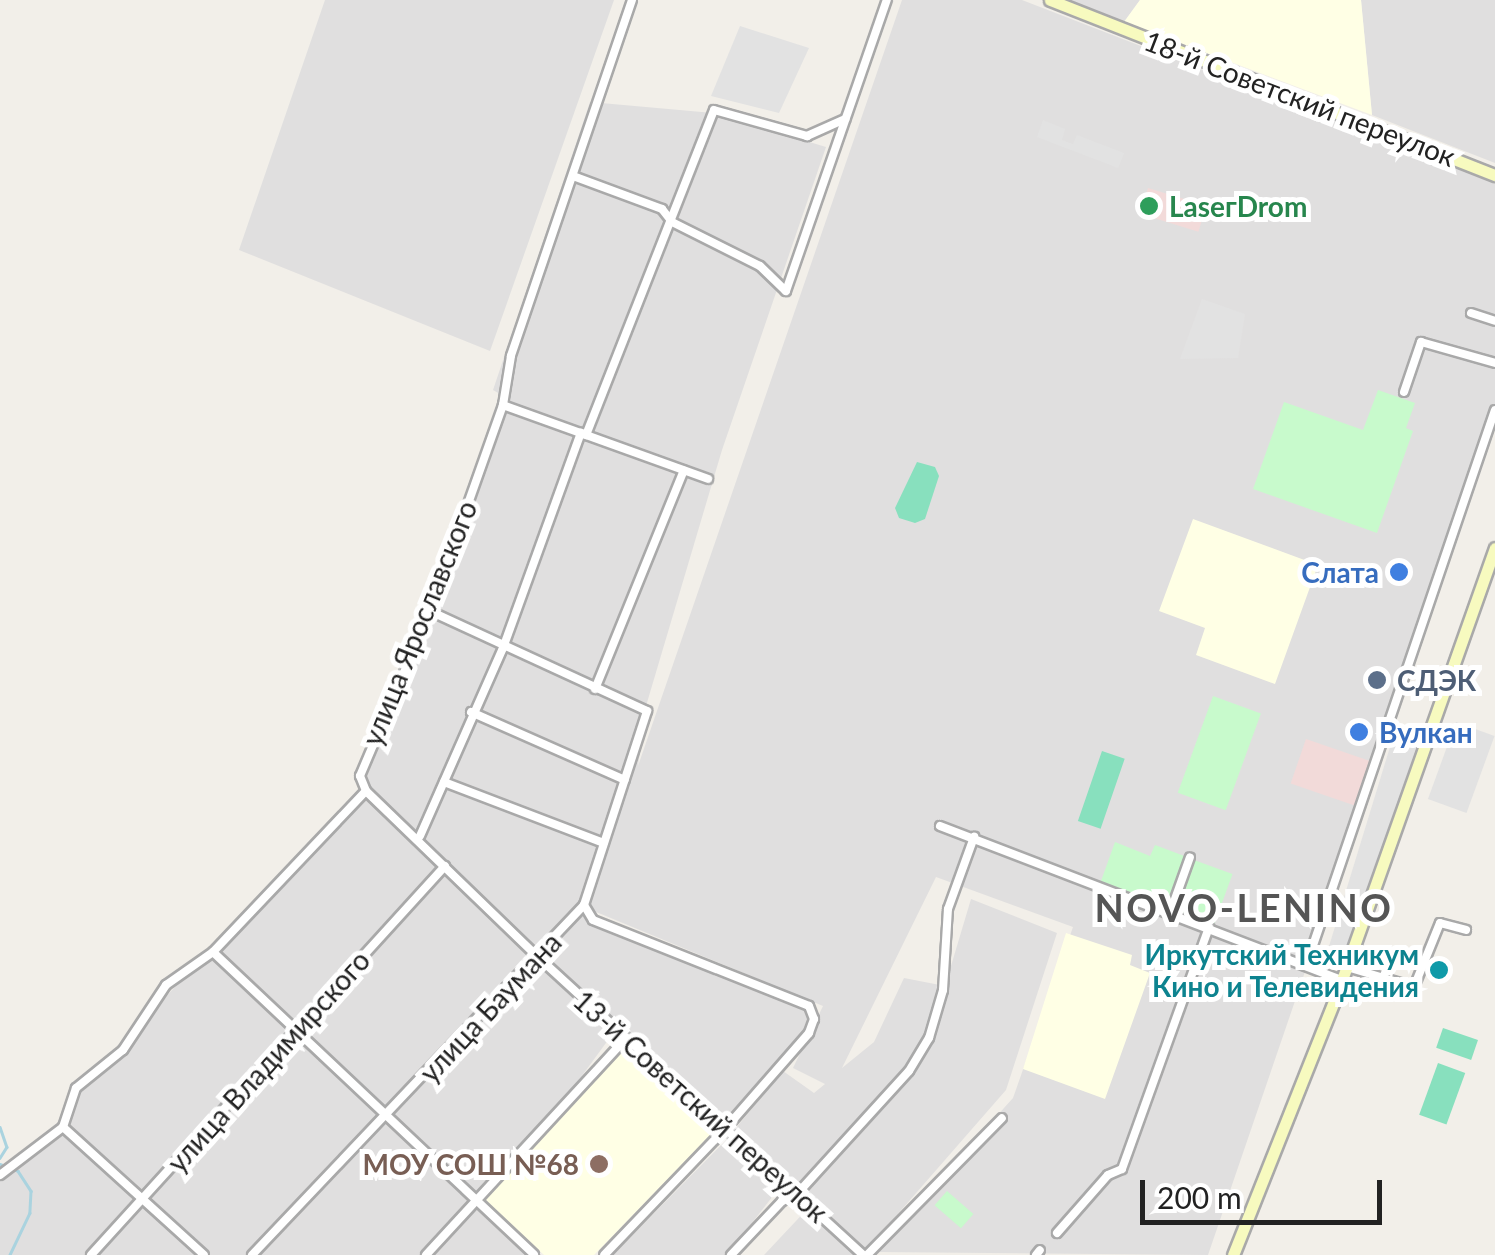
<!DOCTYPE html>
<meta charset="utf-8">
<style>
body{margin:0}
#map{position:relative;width:1495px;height:1255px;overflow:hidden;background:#f2efe9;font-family:Lato,sans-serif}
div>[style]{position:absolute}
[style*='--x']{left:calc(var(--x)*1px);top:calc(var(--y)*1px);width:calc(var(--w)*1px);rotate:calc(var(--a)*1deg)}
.residential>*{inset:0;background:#e0dfdf}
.commercial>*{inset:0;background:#f2dad9;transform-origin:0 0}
.education>*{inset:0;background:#ffffe5}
.park>*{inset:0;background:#c8facc;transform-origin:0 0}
.pitch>*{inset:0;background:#88e0be;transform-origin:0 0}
.parking>*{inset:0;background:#e2e2e2;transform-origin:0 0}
.stream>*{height:2.5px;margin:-1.25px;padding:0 1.25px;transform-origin:1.25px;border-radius:1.25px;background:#aad3df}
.roads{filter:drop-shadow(2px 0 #a9a9a9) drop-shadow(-2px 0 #a9a9a9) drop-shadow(0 2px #a9a9a9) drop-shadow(0 -2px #a9a9a9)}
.street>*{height:8px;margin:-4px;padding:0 4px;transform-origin:4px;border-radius:4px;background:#fff}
.secondary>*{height:11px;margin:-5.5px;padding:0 5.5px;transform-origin:5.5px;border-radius:5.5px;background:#f7fabf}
.dots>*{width:28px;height:28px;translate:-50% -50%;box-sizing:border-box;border:5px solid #fff;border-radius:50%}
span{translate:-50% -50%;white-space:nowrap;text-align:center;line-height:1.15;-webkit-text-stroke:10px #fff;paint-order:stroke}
.street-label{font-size:28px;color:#222}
.leisure-label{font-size:28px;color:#27864d;font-weight:700}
.left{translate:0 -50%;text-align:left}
.shop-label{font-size:28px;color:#366cbe;font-weight:700}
.right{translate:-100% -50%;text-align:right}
.service-label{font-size:28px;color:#4e5e75;font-weight:700}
.culture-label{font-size:28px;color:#0d838f;font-weight:700}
.education-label{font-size:28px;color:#785e54;font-weight:700}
.district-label{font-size:38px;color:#555;font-weight:700;letter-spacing:2.5px}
.scale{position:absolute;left:1140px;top:1180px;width:242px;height:45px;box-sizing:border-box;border:5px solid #222;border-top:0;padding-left:12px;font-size:30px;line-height:35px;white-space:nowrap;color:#222;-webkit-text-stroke:8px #fff;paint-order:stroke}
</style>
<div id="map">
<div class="residential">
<div style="clip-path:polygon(325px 0,614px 0,490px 351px,239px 250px)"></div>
<div style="clip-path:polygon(902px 0,1022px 0,1495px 183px,1495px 417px,1208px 1255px,874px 1252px,1013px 1098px,1073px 927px,936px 877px,842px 1068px,874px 1042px,904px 978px,945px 986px,971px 899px,1057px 933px,1006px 1090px,862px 1255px,764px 1255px,811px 1205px,735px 1129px,783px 1071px,814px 1093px,825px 1084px,793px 1068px,823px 1006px,589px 909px,617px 823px,588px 891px,541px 956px,582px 913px,590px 925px,634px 937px,806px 1010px,809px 1018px,806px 1030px,724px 1125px,614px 1032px,529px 1148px,558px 1180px,514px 1241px,529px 1255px,0 1255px,0 1168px,57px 1123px,80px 1089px,360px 788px,507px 398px,493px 390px,590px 102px,713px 113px,826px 147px,722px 450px,646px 706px,638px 766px)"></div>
<div style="clip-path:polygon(1070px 0,1140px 0,1124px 22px)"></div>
<div style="clip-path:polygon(1361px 0,1495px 0,1495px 163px,1372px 115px)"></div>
<div style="clip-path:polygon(728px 1138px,780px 1187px,727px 1255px,613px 1255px)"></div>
</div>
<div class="commercial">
<div style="left:1148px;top:188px;width:61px;height:27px;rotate:17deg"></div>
<div style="left:1306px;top:739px;width:73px;height:47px;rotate:19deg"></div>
</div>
<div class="education">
<div style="clip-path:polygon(1140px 0,1361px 0,1372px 115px,1124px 22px)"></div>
<div style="clip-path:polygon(1193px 519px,1318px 565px,1275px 684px,1196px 655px,1205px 628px,1159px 611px)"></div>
<div style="clip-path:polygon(1066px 933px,1132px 955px,1130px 965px,1150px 973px,1105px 1099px,1023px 1069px)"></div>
<div style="clip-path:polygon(625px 1045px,716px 1129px,594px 1255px,544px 1255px,482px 1198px)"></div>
</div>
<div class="park">
<div style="clip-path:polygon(1378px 390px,1415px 403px,1406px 428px,1413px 431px,1377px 533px,1253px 489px,1284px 402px,1363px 430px)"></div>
<div style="left:1213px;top:696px;width:51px;height:103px;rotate:20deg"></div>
<div style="clip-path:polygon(1115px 842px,1150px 856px,1155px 845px,1187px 857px,1168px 907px,1101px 881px)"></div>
<div style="left:1194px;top:860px;width:41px;height:54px;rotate:20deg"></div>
<div style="left:947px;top:1191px;width:35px;height:19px;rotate:41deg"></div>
</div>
<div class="pitch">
<div style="clip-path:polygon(917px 462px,935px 467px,939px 476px,925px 519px,915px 523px,899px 518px,895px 508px)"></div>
<div style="left:1102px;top:751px;width:24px;height:74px;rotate:19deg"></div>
<div style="left:1443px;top:1028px;width:37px;height:21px;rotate:19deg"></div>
<div style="left:1438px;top:1063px;width:29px;height:55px;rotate:20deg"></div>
</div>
<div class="parking">
<div style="clip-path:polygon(740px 26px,809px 48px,779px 113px,711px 96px)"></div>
<div style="clip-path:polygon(1043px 120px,1065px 129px,1062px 140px,1073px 144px,1077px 135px,1124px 153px,1118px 168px,1037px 137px)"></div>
<div style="clip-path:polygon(1202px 299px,1245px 314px,1238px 358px,1180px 359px)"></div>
<div style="left:1456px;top:722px;width:41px;height:82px;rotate:20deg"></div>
<div style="left:1397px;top:724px;width:27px;height:238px;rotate:17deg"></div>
</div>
<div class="stream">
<div style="--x:0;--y:1127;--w:21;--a:71"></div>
<div style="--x:7;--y:1147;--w:13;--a:122"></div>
<div style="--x:0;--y:1164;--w:19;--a:21"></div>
<div style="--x:18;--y:1171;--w:24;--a:57"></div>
<div style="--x:31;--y:1191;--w:22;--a:93"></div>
<div style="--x:30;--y:1213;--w:47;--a:115.5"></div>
</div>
<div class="roads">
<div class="street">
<div style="--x:632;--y:0;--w:376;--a:108.8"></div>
<div style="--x:511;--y:356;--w:50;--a:99.3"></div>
<div style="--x:503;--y:405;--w:219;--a:109.5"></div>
<div style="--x:430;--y:611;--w:179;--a:113"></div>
<div style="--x:360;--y:776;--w:16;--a:68"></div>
<div style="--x:366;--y:791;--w:239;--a:44"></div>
<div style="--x:538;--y:957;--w:441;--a:42.5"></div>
<div style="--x:573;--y:176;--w:95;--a:20.3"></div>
<div style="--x:662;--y:209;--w:16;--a:52"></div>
<div style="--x:672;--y:222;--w:98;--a:26.6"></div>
<div style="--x:760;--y:266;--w:36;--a:44"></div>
<div style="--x:786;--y:291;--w:308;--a:-70.9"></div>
<div style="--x:1471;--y:313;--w:25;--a:18"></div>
<div style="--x:1404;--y:392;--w:53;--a:-71.2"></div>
<div style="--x:1421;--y:342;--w:77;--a:15.8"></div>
<div style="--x:503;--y:405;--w:218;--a:19.8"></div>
<div style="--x:586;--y:435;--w:349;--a:-68.5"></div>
<div style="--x:714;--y:110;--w:97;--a:15.6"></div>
<div style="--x:807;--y:136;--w:42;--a:-24.1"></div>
<div style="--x:595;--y:689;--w:236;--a:-67.9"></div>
<div style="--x:471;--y:712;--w:168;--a:23.8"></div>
<div style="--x:444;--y:782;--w:171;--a:20.9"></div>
<div style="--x:940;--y:826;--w:430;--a:21"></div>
<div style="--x:420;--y:836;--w:206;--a:-66.2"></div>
<div style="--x:503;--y:648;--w:229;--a:-70.1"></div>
<div style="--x:584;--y:905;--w:17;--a:59"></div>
<div style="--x:593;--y:920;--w:232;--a:21.7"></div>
<div style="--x:809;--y:1006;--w:14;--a:69"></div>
<div style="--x:814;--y:1019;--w:15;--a:110"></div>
<div style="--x:809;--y:1033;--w:129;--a:131.2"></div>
<div style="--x:724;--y:1130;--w:173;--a:133.8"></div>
<div style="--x:1170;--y:913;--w:59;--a:-70.3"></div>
<div style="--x:213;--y:952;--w:441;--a:43.3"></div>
<div style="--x:1306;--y:966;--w:587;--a:-71.23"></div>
<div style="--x:1347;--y:967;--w:70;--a:16.6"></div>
<div style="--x:1414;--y:987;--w:69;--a:-67.9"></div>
<div style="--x:1440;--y:923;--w:27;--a:15"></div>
<div style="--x:63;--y:1127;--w:190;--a:42.2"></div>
<div style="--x:0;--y:1175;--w:79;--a:-37.3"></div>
<div style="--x:63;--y:1127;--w:41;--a:-71.6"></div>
<div style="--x:76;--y:1088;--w:60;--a:-39"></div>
<div style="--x:123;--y:1050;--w:78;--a:-56.5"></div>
<div style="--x:166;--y:985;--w:57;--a:-35.1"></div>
<div style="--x:213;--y:952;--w:222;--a:-46.5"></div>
<div style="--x:1057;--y:1233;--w:77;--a:-48.7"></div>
<div style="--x:1108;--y:1175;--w:15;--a:-23"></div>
<div style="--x:1122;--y:1169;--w:257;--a:-70.2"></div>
<div style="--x:91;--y:1255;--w:526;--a:-47.7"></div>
<div style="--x:252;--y:1255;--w:482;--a:-46.5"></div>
<div style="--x:584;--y:905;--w:204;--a:-72"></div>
<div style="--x:647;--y:711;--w:239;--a:-155.3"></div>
<div style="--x:426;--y:1255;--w:295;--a:-47.3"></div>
<div style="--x:731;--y:1255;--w:74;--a:-46.6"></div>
<div style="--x:782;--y:1201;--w:17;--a:-25"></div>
<div style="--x:797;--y:1194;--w:166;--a:-47.7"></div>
<div style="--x:909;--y:1071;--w:39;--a:-59"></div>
<div style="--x:929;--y:1038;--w:50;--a:-73.7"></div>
<div style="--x:943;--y:990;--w:81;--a:-86.5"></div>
<div style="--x:948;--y:909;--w:77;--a:-70.1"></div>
<div style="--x:867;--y:1255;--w:192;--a:-45.4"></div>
<div style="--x:1036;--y:1255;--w:6;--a:-51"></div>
</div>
<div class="secondary">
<div style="--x:1050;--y:0;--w:478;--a:21.5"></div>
<div style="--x:1233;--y:1255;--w:281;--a:-68.3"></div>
<div style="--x:1337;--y:994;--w:473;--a:-70.5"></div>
</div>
</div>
<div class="dots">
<div style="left:1149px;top:206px;background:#2e9e5b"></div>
<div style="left:1399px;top:572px;background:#3f7fe0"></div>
<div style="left:1377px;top:680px;background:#5c6f8a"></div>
<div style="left:1359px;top:732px;background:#3f7fe0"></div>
<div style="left:1439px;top:970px;background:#0f9aa8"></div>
<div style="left:599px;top:1164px;background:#8d6e63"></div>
</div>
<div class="street-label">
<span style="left:1300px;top:98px;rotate:21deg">18-й Советский переулок</span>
<span style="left:419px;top:623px;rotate:-68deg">улица Ярославского</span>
<span style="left:490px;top:1007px;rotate:-47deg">улица Баумана</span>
<span style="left:268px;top:1061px;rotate:-48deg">улица Владимирского</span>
<span style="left:701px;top:1106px;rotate:42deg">13-й Советский переулок</span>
</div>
<div class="leisure-label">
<span class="left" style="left:1169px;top:206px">LaseгDrom</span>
</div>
<div class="shop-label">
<span class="right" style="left:1379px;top:572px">Слата</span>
<span class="left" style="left:1379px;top:732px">Вулкан</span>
</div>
<div class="service-label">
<span class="left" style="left:1397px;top:680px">СДЭК</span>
</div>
<div class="culture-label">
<span class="right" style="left:1419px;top:970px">Иркутский Техникум<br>Кино и Телевидения</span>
</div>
<div class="education-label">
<span class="right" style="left:579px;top:1164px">МОУ СОШ №68</span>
</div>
<div class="district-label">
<span style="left:1244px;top:908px">NOVO-LENINO</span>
</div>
<div class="scale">200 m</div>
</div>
